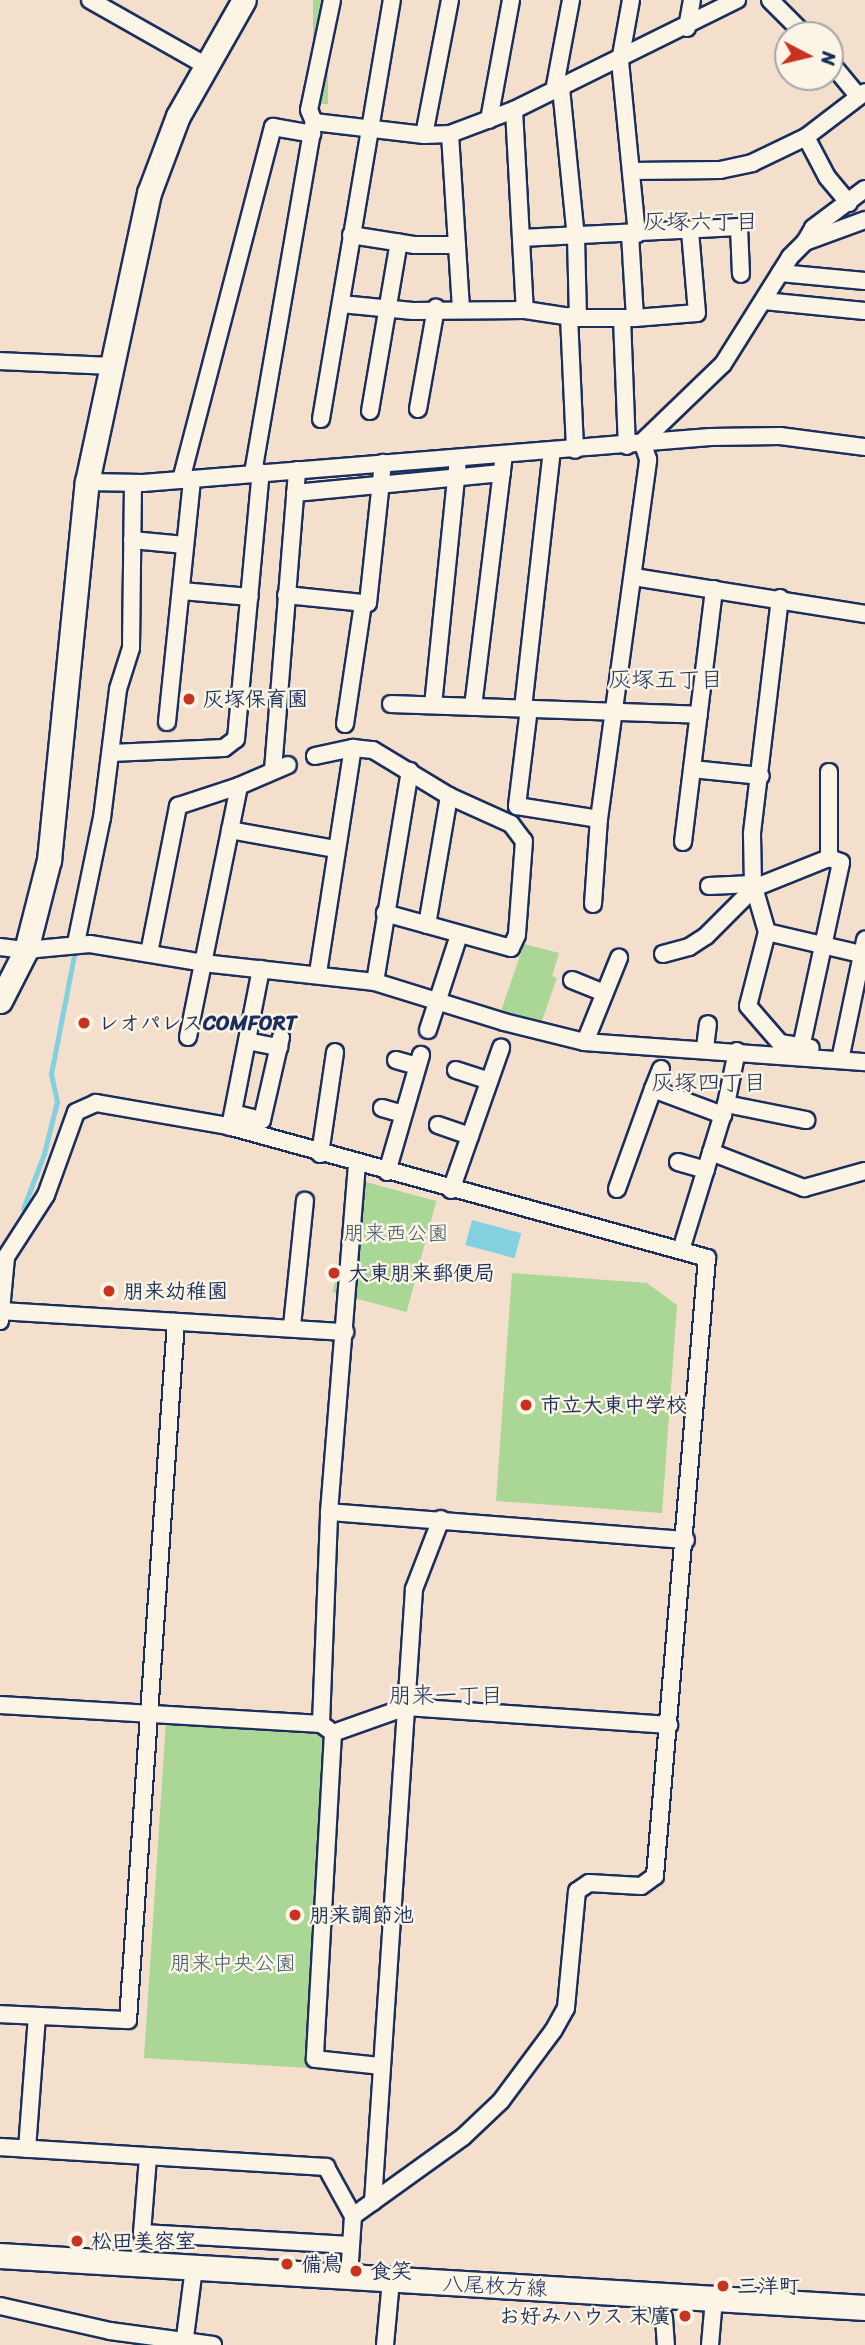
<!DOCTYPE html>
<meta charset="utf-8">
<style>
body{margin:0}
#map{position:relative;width:865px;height:2345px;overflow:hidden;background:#f3dfcb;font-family:Sriracha,"Klee One",sans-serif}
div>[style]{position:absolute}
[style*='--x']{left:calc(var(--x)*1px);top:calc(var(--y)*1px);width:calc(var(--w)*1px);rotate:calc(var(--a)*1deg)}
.green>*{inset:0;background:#abd796;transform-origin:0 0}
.water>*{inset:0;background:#83d1e0;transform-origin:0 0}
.stream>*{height:4.5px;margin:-2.25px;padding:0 2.25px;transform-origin:2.25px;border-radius:2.25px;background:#83d1e0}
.roads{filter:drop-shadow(2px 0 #1b2f5e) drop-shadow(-2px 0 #1b2f5e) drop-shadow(0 2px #1b2f5e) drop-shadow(0 -2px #1b2f5e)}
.street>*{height:16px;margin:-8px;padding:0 8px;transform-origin:8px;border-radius:8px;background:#fcf5e5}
.secondary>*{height:23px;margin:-11.5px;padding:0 11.5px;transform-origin:11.5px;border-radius:11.5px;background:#fcf5e5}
.primary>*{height:24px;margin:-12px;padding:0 12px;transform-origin:12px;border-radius:12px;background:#fcf5e5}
.dots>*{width:19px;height:19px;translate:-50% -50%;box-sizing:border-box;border:4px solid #fcf5e5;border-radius:50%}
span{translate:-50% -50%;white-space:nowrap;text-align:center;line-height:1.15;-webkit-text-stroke:5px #fcf5e5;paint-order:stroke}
.poi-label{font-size:21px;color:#1b2f5e;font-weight:700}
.left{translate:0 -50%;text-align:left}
.right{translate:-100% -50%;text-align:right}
.park-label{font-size:21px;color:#3f596c}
.street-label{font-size:21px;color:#1b2f5e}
.neighbourhood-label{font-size:23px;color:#1b2f5e}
.north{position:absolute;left:774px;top:21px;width:70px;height:70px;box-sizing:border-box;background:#fcf5e5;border:2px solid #a2a6af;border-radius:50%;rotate:97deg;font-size:19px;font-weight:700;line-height:28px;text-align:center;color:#1b2f5e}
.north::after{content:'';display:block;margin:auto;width:24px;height:32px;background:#c8321e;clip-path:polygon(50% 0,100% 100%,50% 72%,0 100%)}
</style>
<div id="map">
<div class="green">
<div style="left:313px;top:0;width:15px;height:104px"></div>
<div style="clip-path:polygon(524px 944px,559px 953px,552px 976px,557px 978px,539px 1029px,499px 1017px)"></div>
<div style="left:362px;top:1181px;width:77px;height:115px;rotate:15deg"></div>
<div style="clip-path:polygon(512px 1273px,647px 1283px,677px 1305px,662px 1513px,496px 1501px)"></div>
<div style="clip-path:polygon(166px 1721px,322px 1731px,329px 1736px,308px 2068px,144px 2058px)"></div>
</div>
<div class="water">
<div style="left:472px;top:1220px;width:51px;height:26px;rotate:15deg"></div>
</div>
<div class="stream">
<div style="--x:23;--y:1209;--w:59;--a:-69.1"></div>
<div style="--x:44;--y:1154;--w:54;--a:-76"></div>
<div style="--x:57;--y:1102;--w:29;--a:-102"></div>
<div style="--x:51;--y:1074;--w:125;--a:-79"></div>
</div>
<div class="roads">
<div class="street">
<div style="--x:90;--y:0;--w:132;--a:29.5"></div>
<div style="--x:332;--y:0;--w:112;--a:101.8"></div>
<div style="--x:309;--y:110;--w:13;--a:67"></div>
<div style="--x:314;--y:122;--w:111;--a:6.7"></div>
<div style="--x:424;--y:135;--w:26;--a:-2"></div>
<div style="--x:450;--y:134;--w:68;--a:-20.6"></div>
<div style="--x:514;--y:110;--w:249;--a:-26.3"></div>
<div style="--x:631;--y:0;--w:62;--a:100.2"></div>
<div style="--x:620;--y:61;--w:174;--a:84.4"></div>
<div style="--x:770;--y:0;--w:49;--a:45"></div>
<div style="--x:687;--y:28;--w:28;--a:-80"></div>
<div style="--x:830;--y:62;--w:45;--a:50.4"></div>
<div style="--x:561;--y:88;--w:150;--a:84.3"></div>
<div style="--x:576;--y:237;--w:81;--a:88.6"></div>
<div style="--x:554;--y:91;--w:93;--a:-79.4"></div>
<div style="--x:514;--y:110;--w:200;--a:86.9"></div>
<div style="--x:489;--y:120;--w:122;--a:-79.6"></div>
<div style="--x:450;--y:134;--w:174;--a:86.4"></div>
<div style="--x:424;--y:135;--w:137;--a:-79.1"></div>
<div style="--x:806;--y:137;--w:45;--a:62.3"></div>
<div style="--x:827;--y:177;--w:34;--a:50"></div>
<div style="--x:631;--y:171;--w:89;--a:-0.6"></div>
<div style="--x:720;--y:170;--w:33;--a:-12"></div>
<div style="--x:752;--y:163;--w:60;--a:-25.7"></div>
<div style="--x:806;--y:137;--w:74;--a:-37.3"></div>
<div style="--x:351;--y:235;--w:65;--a:8.9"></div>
<div style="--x:415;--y:245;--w:42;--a:0"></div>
<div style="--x:521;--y:238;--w:218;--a:-2.9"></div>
<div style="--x:739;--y:227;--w:47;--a:87.6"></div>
<div style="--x:805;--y:242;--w:16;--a:-60"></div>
<div style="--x:813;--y:228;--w:65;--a:-36.9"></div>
<div style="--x:780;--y:273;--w:85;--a:5.4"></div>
<div style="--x:764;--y:301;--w:101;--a:5.7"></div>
<div style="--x:341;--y:304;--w:72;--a:5.6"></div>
<div style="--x:413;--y:311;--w:112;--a:-0.5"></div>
<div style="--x:525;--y:310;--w:54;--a:8.6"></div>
<div style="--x:578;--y:318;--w:57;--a:0"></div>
<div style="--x:635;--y:318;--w:83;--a:-93.4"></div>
<div style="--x:569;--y:316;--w:134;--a:87.4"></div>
<div style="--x:622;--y:318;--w:128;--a:87.8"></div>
<div style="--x:635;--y:318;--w:62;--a:-4.6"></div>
<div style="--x:697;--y:313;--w:82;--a:-94.9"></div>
<div style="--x:0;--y:361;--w:110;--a:2.6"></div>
<div style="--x:418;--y:409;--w:103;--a:-79.9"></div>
<div style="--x:370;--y:411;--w:171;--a:-80.3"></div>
<div style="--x:321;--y:419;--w:425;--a:-80.4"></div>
<div style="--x:642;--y:442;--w:112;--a:-43.9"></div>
<div style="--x:723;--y:364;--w:126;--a:-57.9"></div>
<div style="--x:790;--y:257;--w:21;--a:-45"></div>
<div style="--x:805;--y:242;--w:64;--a:-20.1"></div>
<div style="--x:253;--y:473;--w:354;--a:-80.2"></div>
<div style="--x:181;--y:480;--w:365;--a:-75.4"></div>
<div style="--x:273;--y:127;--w:40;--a:10"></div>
<div style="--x:87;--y:482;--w:56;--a:1"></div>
<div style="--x:143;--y:483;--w:569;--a:-4.64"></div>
<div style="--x:710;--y:437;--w:70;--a:-0.8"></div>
<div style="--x:780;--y:436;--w:86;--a:7.4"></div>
<div style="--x:295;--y:493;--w:208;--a:-5.5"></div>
<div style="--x:132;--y:540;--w:53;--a:5.4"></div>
<div style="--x:634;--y:577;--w:234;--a:9.1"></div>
<div style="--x:182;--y:591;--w:68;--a:5"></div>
<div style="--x:286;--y:595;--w:77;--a:5.9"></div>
<div style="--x:780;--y:598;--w:238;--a:96.8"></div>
<div style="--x:752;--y:834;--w:50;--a:88.9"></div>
<div style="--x:753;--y:884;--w:50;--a:73.7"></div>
<div style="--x:767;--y:932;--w:101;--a:13.2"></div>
<div style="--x:391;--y:704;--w:308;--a:2"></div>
<div style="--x:433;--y:705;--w:248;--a:-84.2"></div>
<div style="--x:473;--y:707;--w:254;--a:-83"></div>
<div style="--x:523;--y:708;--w:259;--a:-83.6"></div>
<div style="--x:529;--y:708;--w:99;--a:97"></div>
<div style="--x:517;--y:806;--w:83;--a:9"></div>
<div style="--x:167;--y:722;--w:244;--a:-84.1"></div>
<div style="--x:345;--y:724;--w:122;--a:-81.5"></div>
<div style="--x:363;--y:603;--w:5;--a:0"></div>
<div style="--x:368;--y:603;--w:141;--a:-83.9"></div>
<div style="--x:111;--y:753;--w:113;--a:-2.5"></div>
<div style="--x:224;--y:748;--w:15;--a:-37"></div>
<div style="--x:236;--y:739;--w:268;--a:-84.7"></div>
<div style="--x:315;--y:756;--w:39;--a:-12"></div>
<div style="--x:353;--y:748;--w:20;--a:6"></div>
<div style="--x:373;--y:750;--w:89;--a:31.2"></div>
<div style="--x:449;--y:796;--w:68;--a:24.3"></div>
<div style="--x:511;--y:824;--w:21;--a:53"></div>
<div style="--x:524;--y:841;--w:94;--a:94.3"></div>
<div style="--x:517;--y:935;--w:14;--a:115"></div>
<div style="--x:511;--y:948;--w:131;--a:-164.5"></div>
<div style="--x:692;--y:769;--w:69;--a:5.8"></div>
<div style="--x:273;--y:770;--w:301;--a:-85.4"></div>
<div style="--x:230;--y:830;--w:108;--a:10.2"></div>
<div style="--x:683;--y:842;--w:255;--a:-83"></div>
<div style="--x:709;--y:886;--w:44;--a:-2.6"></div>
<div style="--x:593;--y:904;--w:85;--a:-86"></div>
<div style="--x:599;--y:819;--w:363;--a:-82.2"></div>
<div style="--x:648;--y:459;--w:18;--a:-109"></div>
<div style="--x:427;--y:925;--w:131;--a:-80.3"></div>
<div style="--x:767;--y:932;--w:76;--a:104.4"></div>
<div style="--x:748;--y:1006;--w:49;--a:49.1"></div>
<div style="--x:780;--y:1043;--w:31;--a:9"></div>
<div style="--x:76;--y:943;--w:128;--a:-78.3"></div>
<div style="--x:102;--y:818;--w:130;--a:-82.9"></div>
<div style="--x:118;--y:689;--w:43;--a:-72.4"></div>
<div style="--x:131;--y:648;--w:164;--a:-89.3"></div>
<div style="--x:0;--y:947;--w:26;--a:7"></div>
<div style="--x:26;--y:950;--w:64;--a:-5.4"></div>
<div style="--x:90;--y:944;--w:115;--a:9.5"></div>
<div style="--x:203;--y:963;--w:173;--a:6.3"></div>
<div style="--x:375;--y:982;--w:135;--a:17.2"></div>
<div style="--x:504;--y:1022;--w:83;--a:13.9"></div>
<div style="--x:585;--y:1042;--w:281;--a:4.1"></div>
<div style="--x:149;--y:953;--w:150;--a:-78.8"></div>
<div style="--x:178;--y:806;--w:64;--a:-18.2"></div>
<div style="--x:663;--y:954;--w:27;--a:-15"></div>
<div style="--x:689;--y:947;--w:20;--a:-33"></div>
<div style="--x:706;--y:936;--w:68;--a:-45"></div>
<div style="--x:754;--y:888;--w:81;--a:-21.8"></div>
<div style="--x:318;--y:973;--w:228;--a:-81.2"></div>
<div style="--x:572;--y:980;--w:35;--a:22"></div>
<div style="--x:375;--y:982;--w:214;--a:-80.6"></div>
<div style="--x:428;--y:1030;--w:100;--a:-71.9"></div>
<div style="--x:188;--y:1037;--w:256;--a:-78.5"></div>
<div style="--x:239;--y:786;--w:53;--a:-23.2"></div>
<div style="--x:247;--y:1041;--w:33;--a:11"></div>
<div style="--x:585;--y:1042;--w:91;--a:-68"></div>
<div style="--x:705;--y:1048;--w:24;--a:-83"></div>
<div style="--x:799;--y:1057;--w:199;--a:-77.8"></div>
<div style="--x:841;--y:862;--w:13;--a:-162"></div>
<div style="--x:829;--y:858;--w:86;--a:-90"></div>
<div style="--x:396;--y:1060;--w:22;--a:16"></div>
<div style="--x:840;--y:1060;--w:123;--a:-78.2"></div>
<div style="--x:661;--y:1069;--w:22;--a:112"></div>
<div style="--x:653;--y:1089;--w:75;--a:20.4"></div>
<div style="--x:456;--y:1070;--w:35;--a:18"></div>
<div style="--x:726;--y:1104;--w:82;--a:11.3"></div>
<div style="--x:382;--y:1108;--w:22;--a:16"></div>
<div style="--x:233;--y:1113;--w:30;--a:14"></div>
<div style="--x:262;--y:1120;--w:85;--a:-77.1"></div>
<div style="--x:438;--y:1125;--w:34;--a:19"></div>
<div style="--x:230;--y:1127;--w:161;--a:-78.9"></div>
<div style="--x:711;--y:1152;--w:100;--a:21.2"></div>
<div style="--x:804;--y:1188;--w:63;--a:-15.6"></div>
<div style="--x:320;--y:1154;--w:103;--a:-81.6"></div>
<div style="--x:678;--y:1162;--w:29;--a:16"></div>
<div style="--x:387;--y:1172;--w:122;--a:-73.8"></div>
<div style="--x:617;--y:1189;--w:106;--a:-70.2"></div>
<div style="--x:451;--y:1190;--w:151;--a:-70.6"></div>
<div style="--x:681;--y:1250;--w:153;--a:-72.9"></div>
<div style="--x:726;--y:1104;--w:54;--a:-78.3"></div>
<div style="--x:0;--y:1311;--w:346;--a:3.5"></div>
<div style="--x:0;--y:1321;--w:64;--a:-84.6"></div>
<div style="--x:6;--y:1257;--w:74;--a:-57.2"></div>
<div style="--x:46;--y:1195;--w:88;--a:-70.1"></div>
<div style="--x:76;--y:1112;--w:22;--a:-24"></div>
<div style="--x:96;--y:1103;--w:134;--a:9.9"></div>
<div style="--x:228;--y:1126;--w:497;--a:15.4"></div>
<div style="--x:707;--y:1258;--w:620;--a:94.81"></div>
<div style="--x:655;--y:1876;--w:17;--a:144"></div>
<div style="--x:641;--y:1886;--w:52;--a:-176.7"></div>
<div style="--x:589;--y:1883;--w:14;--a:146"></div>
<div style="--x:577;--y:1891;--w:118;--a:95.4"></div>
<div style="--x:566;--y:2008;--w:26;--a:119"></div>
<div style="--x:553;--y:2031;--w:87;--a:126.6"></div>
<div style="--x:501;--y:2101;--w:52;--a:136.5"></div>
<div style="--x:463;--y:2137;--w:135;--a:144.3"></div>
<div style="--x:353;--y:2216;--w:61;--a:93.8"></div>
<div style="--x:292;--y:1326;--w:126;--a:-84.1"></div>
<div style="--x:329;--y:1512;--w:358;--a:4.5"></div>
<div style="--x:0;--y:1705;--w:322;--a:3.4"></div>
<div style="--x:321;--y:1724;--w:9;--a:36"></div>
<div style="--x:321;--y:1724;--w:212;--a:-87.8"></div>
<div style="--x:329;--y:1512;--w:349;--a:-85.4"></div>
<div style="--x:333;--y:1733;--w:326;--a:93.2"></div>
<div style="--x:315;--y:2059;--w:66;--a:6.1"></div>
<div style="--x:333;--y:1733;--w:77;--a:-19.6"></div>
<div style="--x:406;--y:1707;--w:264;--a:3.9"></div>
<div style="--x:0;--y:2014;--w:128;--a:2.7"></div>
<div style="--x:128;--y:2020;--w:700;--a:-86.07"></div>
<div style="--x:0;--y:2147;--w:327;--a:3.5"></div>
<div style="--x:326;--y:2167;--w:56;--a:61.1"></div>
<div style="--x:27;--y:2149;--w:132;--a:-85.7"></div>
<div style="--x:148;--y:2157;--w:76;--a:94.5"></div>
<div style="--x:142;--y:2233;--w:209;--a:3.3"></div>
<div style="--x:373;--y:2202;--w:614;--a:-86.17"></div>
<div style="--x:414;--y:1589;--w:75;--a:-68.9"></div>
<div style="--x:654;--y:2296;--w:24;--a:66"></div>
<div style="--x:664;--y:2318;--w:27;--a:86"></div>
<div style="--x:0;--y:2306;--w:113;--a:12.8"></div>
<div style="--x:110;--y:2331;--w:104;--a:7.7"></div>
<div style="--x:184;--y:2345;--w:78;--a:-82.6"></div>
<div style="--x:385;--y:2345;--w:65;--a:-84.7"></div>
<div style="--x:710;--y:2345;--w:46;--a:-85"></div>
</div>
<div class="secondary">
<div style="--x:0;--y:1001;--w:57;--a:-63"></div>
<div style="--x:26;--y:950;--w:93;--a:-75.7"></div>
<div style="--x:49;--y:860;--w:380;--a:-84.3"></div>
<div style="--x:87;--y:482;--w:296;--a:-77.9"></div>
<div style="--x:149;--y:193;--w:82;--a:-69.4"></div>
<div style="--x:178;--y:116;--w:133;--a:-60.4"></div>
</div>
<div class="primary">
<div style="--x:0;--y:2256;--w:867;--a:3.44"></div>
</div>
</div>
<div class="dots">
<div style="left:189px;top:699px;background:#c8321e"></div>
<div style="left:84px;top:1023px;background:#c8321e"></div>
<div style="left:334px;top:1273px;background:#c8321e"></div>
<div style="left:109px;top:1291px;background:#c8321e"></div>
<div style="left:526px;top:1405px;background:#c8321e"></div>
<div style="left:295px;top:1915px;background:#c8321e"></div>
<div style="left:77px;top:2241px;background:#c8321e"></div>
<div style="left:287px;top:2264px;background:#c8321e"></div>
<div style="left:356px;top:2271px;background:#c8321e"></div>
<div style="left:723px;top:2286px;background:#c8321e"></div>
<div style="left:685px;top:2316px;background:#c8321e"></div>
</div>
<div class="poi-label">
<span class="left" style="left:203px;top:699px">灰塚保育園</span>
<span class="left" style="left:98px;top:1023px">レオパレスCOMFORT</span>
<span class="left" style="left:348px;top:1273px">大東朋来郵便局</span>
<span class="left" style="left:123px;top:1291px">朋来幼稚園</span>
<span class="left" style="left:540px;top:1405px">市立大東中学校</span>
<span class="left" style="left:309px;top:1915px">朋来調節池</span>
<span class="left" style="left:91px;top:2241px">松田美容室</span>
<span class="left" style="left:301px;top:2264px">備鳥</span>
<span class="left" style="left:370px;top:2271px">食笑</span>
<span class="left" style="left:737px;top:2286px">三洋町</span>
<span class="right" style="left:671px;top:2316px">お好みハウス 末廣</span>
</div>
<div class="park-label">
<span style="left:396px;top:1233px">朋来西公園</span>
<span style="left:233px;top:1963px">朋来中央公園</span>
</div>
<div class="street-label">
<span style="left:495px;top:2286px;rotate:3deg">八尾枚方線</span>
</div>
<div class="neighbourhood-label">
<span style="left:701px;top:222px">灰塚六丁目</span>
<span style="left:666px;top:680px">灰塚五丁目</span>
<span style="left:709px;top:1083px">灰塚四丁目</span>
<span style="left:446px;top:1696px">朋来一丁目</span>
</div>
<div class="north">N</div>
</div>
